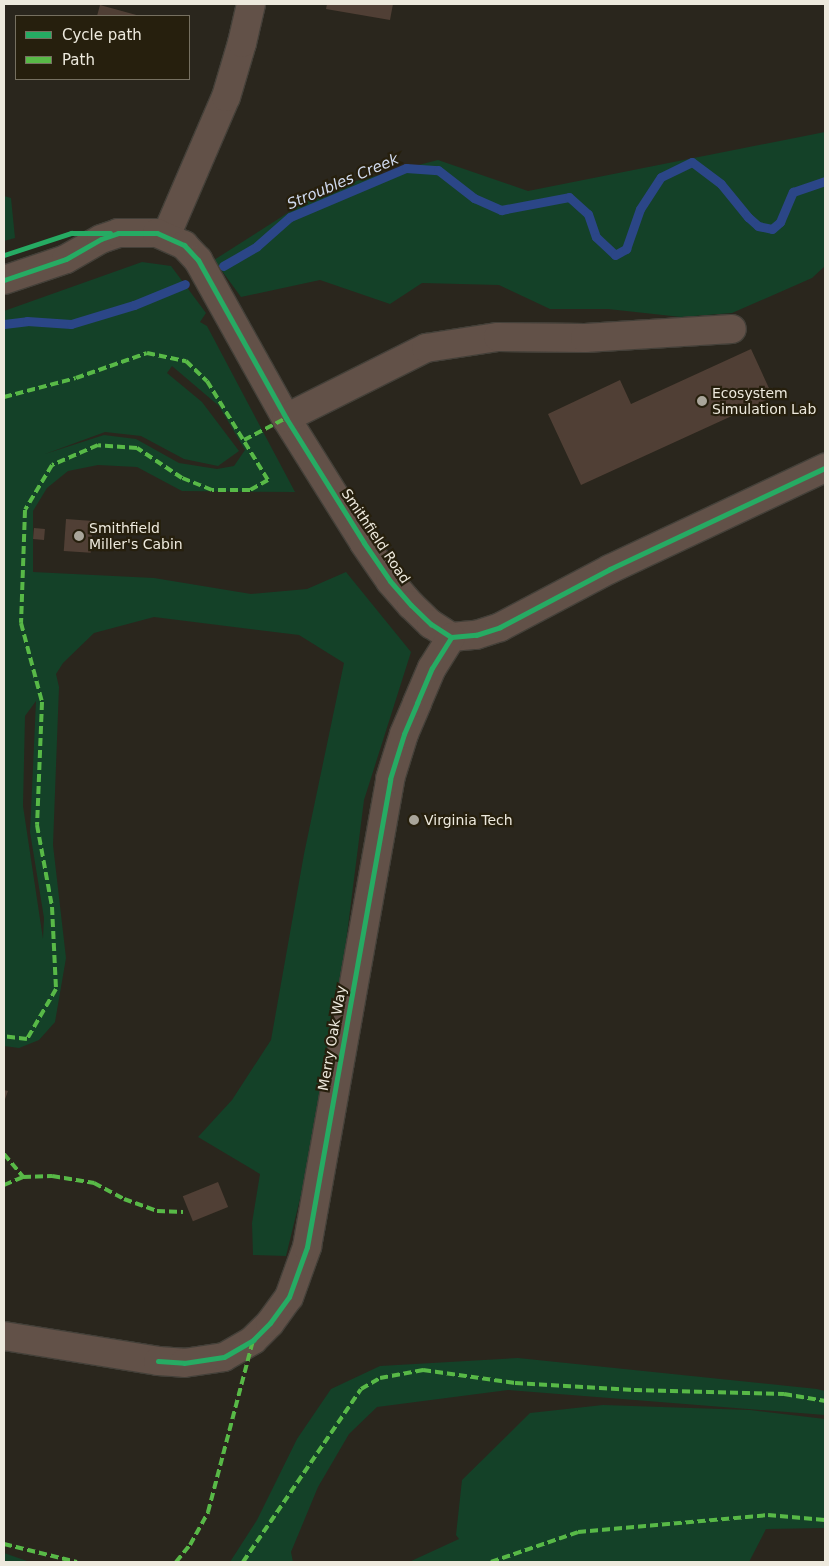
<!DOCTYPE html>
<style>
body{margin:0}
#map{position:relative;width:829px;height:1566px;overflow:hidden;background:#2a261d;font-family:"DejaVu Sans",sans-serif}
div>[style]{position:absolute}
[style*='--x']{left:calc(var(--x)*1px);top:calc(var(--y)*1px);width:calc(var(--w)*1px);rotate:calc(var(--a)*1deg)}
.green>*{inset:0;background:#144128}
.stream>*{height:9px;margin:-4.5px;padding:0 4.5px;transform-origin:4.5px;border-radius:4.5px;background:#2b4687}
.building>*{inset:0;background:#503f35;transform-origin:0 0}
.roads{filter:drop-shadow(1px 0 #444039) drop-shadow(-1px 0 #444039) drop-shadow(0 1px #444039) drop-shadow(0 -1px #444039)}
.minor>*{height:28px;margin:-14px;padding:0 14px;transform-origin:14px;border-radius:14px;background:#625148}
.quiet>*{height:4px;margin-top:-2px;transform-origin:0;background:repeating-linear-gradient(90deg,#58b947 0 8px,transparent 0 12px)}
.cycleway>*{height:5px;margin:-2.5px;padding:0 2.5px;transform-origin:2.5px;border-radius:2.5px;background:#26ab63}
.dots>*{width:14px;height:14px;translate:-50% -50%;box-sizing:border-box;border:2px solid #261f0d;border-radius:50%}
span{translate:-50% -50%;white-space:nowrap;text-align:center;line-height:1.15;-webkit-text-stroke:4.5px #261f0d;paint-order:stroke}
.poi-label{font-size:14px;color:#ede9dd}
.left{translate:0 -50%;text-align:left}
.street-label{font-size:14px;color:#ede9dd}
.water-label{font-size:15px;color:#d0daef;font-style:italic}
.frame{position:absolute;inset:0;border:5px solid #ede9dd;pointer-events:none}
.legend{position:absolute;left:15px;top:15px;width:175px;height:65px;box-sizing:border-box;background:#261f0d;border:1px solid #767060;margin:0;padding:6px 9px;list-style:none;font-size:15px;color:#ede9dd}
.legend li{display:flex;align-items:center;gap:10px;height:25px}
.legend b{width:25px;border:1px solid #767060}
</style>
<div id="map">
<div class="green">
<div style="clip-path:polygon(825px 132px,825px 266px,812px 278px,732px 313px,681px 317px,608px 309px,550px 309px,499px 285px,422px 283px,390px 304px,320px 280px,241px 297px,214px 260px,325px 189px,438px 160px,528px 191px)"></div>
<div style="clip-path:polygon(4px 196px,11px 198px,15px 238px,4px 241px)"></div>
<div style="clip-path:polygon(evenodd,142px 262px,171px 266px,206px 313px,200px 322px,207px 326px,295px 492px,182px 491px,137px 467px,98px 465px,68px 471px,47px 488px,33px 511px,33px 572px,154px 578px,251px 594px,307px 589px,346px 572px,411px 652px,364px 800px,335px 1029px,320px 1117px,286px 1256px,253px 1255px,252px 1223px,260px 1174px,198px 1137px,232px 1100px,271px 1040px,304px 854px,344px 663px,299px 635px,154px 617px,94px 633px,63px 663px,56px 674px,59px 687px,53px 845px,66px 958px,55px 1022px,39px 1040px,19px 1048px,4px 1046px,4px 311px,142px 262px,172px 366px,219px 406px,245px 450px,234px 466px,217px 469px,179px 463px,136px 439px,104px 435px,45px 454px,105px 432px,141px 436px,184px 459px,218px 466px,239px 451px,202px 402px,167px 373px,172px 366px,142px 262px,36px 701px,30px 832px,44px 918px,43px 939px,23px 806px,25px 716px,36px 701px)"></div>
<div style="clip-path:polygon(518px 1358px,817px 1389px,825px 1391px,825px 1415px,508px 1390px,377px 1407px,349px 1434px,318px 1487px,291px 1552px,293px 1562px,230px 1562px,257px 1520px,297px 1439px,331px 1389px,380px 1366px)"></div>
<div style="clip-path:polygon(603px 1405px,750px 1410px,825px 1419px,825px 1528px,766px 1529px,749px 1562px,409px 1562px,459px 1539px,456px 1535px,462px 1480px,530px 1413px)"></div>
<div style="clip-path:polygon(4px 1553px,30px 1562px,4px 1562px)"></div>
</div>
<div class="stream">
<div style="--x:223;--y:266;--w:39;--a:-30"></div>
<div style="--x:257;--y:246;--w:44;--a:-41.3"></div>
<div style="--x:290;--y:217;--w:126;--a:-22.9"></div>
<div style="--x:406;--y:168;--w:32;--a:4"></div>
<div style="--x:438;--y:170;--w:46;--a:37.9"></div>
<div style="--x:474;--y:198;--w:30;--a:24"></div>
<div style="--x:501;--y:210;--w:69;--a:-10.8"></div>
<div style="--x:569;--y:197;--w:25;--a:42"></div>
<div style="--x:588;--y:214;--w:24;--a:71"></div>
<div style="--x:596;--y:237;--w:26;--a:43"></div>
<div style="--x:615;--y:255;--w:13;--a:-29"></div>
<div style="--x:626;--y:249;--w:42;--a:-70.7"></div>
<div style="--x:640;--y:209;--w:38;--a:-57"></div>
<div style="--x:661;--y:177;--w:34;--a:-26"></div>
<div style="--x:692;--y:162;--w:36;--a:37"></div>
<div style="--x:721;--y:184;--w:43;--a:50.7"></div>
<div style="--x:748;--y:217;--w:13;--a:42"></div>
<div style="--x:758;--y:226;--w:14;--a:12"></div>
<div style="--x:772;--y:229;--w:11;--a:-41"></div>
<div style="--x:780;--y:222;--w:33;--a:-67"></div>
<div style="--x:793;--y:192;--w:34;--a:-19"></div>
<div style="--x:4;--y:324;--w:23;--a:-7"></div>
<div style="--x:27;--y:321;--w:44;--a:3.9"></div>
<div style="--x:71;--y:324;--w:66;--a:-16.8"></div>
<div style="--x:134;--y:305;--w:55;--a:-22.4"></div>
</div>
<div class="building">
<div style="clip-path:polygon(327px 4px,393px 4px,390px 20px,326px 9px)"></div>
<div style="clip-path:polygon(100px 5px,140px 16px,97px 16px)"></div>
<div style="clip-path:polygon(751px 349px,773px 397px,581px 485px,548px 414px,620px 380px,631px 404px)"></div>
<div style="left:66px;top:519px;width:27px;height:32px;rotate:4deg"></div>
<div style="left:34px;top:528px;width:11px;height:11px;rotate:5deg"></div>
<div style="clip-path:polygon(4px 1090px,8px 1091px,4px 1102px)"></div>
<div style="left:218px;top:1182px;width:27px;height:38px;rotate:68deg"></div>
</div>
<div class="roads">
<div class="minor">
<div style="--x:166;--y:236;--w:151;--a:-66.7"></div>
<div style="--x:226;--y:97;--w:56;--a:-73.5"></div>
<div style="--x:242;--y:43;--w:40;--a:-77"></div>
<div style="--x:4;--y:280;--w:65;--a:-18.7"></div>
<div style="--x:66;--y:259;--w:40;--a:-29.7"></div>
<div style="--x:101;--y:239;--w:18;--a:-19"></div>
<div style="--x:118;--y:233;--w:39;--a:0"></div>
<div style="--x:157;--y:233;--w:30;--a:24"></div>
<div style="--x:184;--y:245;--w:21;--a:47"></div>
<div style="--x:198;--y:260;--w:181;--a:60.9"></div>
<div style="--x:286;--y:418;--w:147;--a:58"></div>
<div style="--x:364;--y:543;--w:46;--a:55.6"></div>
<div style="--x:390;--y:581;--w:32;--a:49"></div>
<div style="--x:411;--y:605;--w:28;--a:44"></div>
<div style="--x:431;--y:624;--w:24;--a:33"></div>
<div style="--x:451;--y:637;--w:25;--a:-5"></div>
<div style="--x:476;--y:635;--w:25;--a:-18"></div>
<div style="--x:500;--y:627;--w:124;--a:-27.8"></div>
<div style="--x:610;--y:569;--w:238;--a:-25.2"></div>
<div style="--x:286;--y:418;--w:157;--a:-26.6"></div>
<div style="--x:426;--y:348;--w:73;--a:-8.7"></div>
<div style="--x:498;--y:337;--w:87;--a:0.7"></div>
<div style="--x:585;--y:338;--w:147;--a:-3.5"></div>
<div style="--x:4;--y:1336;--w:156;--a:9.2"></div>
<div style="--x:158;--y:1361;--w:26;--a:4"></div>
<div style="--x:184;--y:1363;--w:40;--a:-8.5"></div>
<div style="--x:224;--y:1357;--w:34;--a:-30"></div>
<div style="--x:253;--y:1340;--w:24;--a:-45"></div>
<div style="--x:270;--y:1323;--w:32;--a:-54"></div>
<div style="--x:289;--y:1297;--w:53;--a:-70.2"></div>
<div style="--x:307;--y:1247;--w:475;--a:-79.9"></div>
<div style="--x:390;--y:779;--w:47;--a:-72.7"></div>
<div style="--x:404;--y:734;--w:34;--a:-67"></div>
<div style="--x:417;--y:703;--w:38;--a:-67"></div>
<div style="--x:432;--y:668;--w:36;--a:-58"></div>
</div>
</div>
<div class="quiet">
<div style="--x:4;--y:397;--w:74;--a:-14.8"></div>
<div style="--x:76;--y:378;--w:75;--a:-19.4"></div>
<div style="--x:147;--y:353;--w:40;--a:12"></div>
<div style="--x:186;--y:361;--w:29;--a:44"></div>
<div style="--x:207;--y:381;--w:116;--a:58.4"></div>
<div style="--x:268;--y:480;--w:21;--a:151"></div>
<div style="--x:250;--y:490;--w:38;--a:180"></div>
<div style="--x:212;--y:490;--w:32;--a:-158"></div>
<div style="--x:182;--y:478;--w:54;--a:-146.3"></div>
<div style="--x:137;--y:448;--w:39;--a:-176"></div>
<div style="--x:98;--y:445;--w:50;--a:156.5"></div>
<div style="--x:52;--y:465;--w:52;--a:121"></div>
<div style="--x:25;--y:510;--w:113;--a:92"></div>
<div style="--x:21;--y:623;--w:82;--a:75.1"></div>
<div style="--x:42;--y:702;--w:123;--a:92.3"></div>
<div style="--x:37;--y:825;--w:83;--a:79.6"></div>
<div style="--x:52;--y:907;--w:82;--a:87.2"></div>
<div style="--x:56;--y:989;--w:58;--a:120.1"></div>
<div style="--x:27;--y:1039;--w:23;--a:-173"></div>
<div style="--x:244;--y:440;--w:47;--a:-27.6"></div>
<div style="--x:4;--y:1154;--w:30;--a:50"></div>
<div style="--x:4;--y:1185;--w:21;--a:-23"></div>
<div style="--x:23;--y:1177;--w:29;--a:-2"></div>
<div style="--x:52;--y:1176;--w:43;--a:9.5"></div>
<div style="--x:94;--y:1183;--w:34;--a:28"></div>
<div style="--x:124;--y:1199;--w:35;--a:20"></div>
<div style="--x:157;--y:1211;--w:26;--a:2"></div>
<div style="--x:4;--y:1544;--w:75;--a:13.9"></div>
<div style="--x:176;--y:1562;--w:22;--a:-51"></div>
<div style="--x:190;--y:1545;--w:38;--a:-61"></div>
<div style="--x:208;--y:1512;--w:178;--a:-75.3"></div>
<div style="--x:243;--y:1562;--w:209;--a:-55.7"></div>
<div style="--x:361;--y:1389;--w:22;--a:-30"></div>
<div style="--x:380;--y:1378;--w:44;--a:-10.5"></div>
<div style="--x:423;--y:1370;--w:93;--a:8"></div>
<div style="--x:515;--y:1383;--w:119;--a:3.4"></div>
<div style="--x:634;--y:1390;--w:150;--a:1.5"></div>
<div style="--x:784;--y:1394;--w:42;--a:9.7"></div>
<div style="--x:491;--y:1562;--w:92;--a:-19"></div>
<div style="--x:578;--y:1532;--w:191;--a:-5.1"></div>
<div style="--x:768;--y:1515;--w:57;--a:5"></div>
</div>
<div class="cycleway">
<div style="--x:4;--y:255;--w:71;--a:-18.2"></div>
<div style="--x:71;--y:233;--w:39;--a:0"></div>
<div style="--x:4;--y:280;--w:65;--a:-18.7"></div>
<div style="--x:66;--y:259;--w:40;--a:-29.7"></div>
<div style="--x:101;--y:239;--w:18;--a:-19"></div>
<div style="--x:118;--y:233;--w:39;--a:0"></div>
<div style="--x:157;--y:233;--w:30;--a:24"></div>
<div style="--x:184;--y:245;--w:21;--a:47"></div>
<div style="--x:198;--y:260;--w:181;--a:60.9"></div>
<div style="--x:286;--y:418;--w:147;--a:58"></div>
<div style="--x:364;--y:543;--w:46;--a:55.6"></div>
<div style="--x:390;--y:581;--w:32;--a:49"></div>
<div style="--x:411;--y:605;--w:28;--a:44"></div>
<div style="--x:431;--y:624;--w:24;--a:33"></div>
<div style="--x:451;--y:637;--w:25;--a:-5"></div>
<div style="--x:476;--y:635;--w:25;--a:-18"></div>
<div style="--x:500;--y:627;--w:124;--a:-27.8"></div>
<div style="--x:610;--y:569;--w:238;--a:-25.2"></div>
<div style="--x:158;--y:1361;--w:26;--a:4"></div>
<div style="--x:184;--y:1363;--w:40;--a:-8.5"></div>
<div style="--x:224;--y:1357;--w:34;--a:-30"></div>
<div style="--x:253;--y:1340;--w:24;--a:-45"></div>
<div style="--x:270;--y:1323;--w:32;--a:-54"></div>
<div style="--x:289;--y:1297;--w:53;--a:-70.2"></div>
<div style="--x:307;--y:1247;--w:475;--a:-79.9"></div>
<div style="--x:390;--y:779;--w:47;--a:-72.7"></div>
<div style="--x:404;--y:734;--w:34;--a:-67"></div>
<div style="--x:417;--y:703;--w:38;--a:-67"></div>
<div style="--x:432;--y:668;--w:36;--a:-58"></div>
</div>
<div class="dots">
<div style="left:702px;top:401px;background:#a9a59a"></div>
<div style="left:79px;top:536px;background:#a9a59a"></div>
<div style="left:414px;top:820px;background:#a9a59a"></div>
</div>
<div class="poi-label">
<span class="left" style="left:712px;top:401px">Ecosystem<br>Simulation Lab</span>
<span class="left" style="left:89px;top:536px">Smithfield<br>Miller's Cabin</span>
<span class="left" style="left:424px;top:820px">Virginia Tech</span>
</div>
<div class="street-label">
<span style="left:376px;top:536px;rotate:56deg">Smithfield Road</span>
<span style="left:332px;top:1038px;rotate:-80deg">Merry Oak Way</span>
</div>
<div class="water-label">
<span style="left:343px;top:182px;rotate:-23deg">Stroubles Creek</span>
</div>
<div class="frame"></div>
<ul class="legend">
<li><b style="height:6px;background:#26ab63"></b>Cycle path</li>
<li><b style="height:6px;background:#58b947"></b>Path</li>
</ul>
</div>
